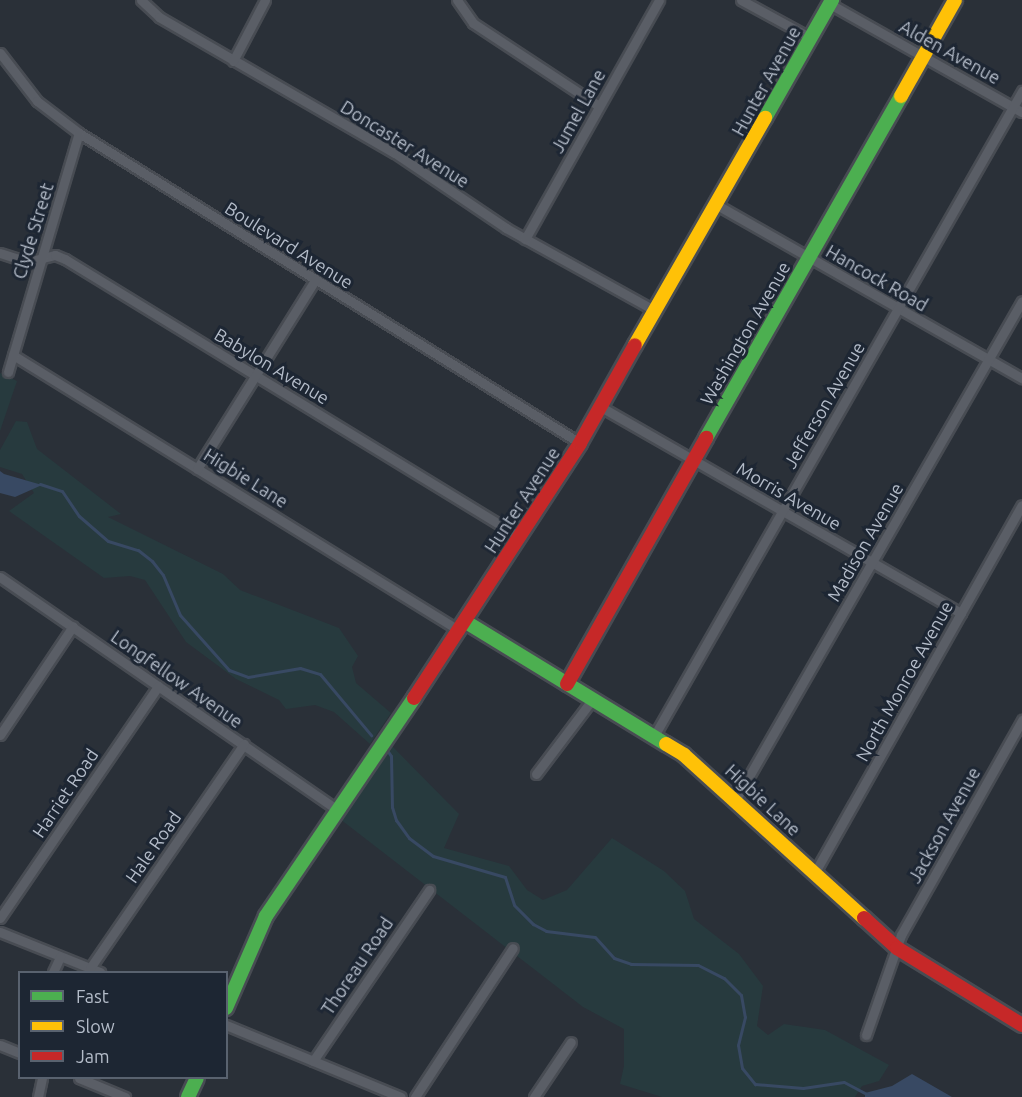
<!DOCTYPE html>
<style>
body{margin:0}
#map{position:relative;width:1022px;height:1097px;overflow:hidden;background:#2a3038;font-family:Ubuntu,sans-serif}
div>[style]{position:absolute}
[style*='--x']{left:calc(var(--x)*1px);top:calc(var(--y)*1px);width:calc(var(--w)*1px);rotate:calc(var(--a)*1deg)}
.green>*{inset:0;background:#273a3e}
.water>*{inset:0;background:#384963}
.stream>*{height:3px;margin:-1.5px;padding:0 1.5px;transform-origin:1.5px;border-radius:1.5px;background:#384963}
.roads{filter:drop-shadow(2px 0 #484c53) drop-shadow(-2px 0 #484c53) drop-shadow(0 2px #484c53) drop-shadow(0 -2px #484c53)}
.street>*{height:9px;margin:-4.5px;padding:0 4.5px;transform-origin:4.5px;border-radius:4.5px;background:#5a5e66}
.fast>*{height:14px;margin:-7px;padding:0 7px;transform-origin:7px;border-radius:7px;background:#4caf50}
.slow>*{height:14px;margin:-7px;padding:0 7px;transform-origin:7px;border-radius:7px;background:#ffc107}
.jam>*{height:14px;margin:-7px;padding:0 7px;transform-origin:7px;border-radius:7px;background:#c62828}
span{translate:-50% -50%;white-space:nowrap;text-align:center;line-height:1.15;-webkit-text-stroke:6px #1d2633;paint-order:stroke}
.street-label{font-size:18px;color:#b4bcc9}
.legend{position:absolute;left:18px;top:971px;width:210px;height:108px;box-sizing:border-box;background:#1d2633;border:2px solid #59626f;margin:0;padding:8px 10px;list-style:none;font-size:18px;color:#b4bcc9}
.legend li{display:flex;align-items:center;gap:12px;height:30px}
.legend b{width:30px;border:2px solid #59626f}
</style>
<div id="map">
<div class="green">
<div style="clip-path:polygon(0 373px,17px 381px,0 431px)"></div>
<div style="clip-path:polygon(16px 421px,27px 422px,37px 449px,121px 514px,108px 517px,223px 574px,240px 590px,339px 628px,358px 656px,352px 667px,356px 683px,391px 713px,370px 744px,334px 712px,315px 705px,286px 709px,279px 700px,236px 679px,186px 642px,145px 580px,130px 576px,104px 578px,9px 511px,34px 493px,22px 474px,0 467px,0 450px)"></div>
<div style="clip-path:polygon(391px 745px,459px 814px,444px 848px,509px 866px,527px 890px,543px 900px,567px 890px,612px 838px,664px 871px,685px 891px,694px 919px,739px 954px,763px 986px,757px 1026px,768px 1035px,784px 1024px,825px 1030px,889px 1065px,879px 1081px,862px 1086px,855px 1097px,662px 1097px,620px 1084px,624px 1066px,624px 1029px,583px 1007px,340px 819px)"></div>
</div>
<div class="water">
<div style="clip-path:polygon(0 471px,4px 474px,42px 485px,15px 497px,0 493px)"></div>
<div style="clip-path:polygon(912px 1074px,952px 1097px,865px 1097px,865px 1093px,892px 1086px)"></div>
</div>
<div class="stream">
<div style="--x:40;--y:484;--w:23;--a:18"></div>
<div style="--x:62;--y:491;--w:30;--a:56"></div>
<div style="--x:79;--y:516;--w:38;--a:41"></div>
<div style="--x:108;--y:541;--w:31;--a:17"></div>
<div style="--x:138;--y:550;--w:18;--a:38"></div>
<div style="--x:152;--y:561;--w:18;--a:52"></div>
<div style="--x:163;--y:575;--w:43;--a:67"></div>
<div style="--x:180;--y:615;--w:74;--a:48.3"></div>
<div style="--x:229;--y:670;--w:20;--a:20"></div>
<div style="--x:248;--y:677;--w:53;--a:-9.8"></div>
<div style="--x:300;--y:668;--w:21;--a:17"></div>
<div style="--x:320;--y:674;--w:80;--a:50.1"></div>
<div style="--x:387;--y:750;--w:7;--a:56"></div>
<div style="--x:391;--y:756;--w:51;--a:88.9"></div>
<div style="--x:392;--y:807;--w:14;--a:73"></div>
<div style="--x:396;--y:820;--w:22;--a:54"></div>
<div style="--x:409;--y:838;--w:30;--a:37"></div>
<div style="--x:433;--y:856;--w:75;--a:16.3"></div>
<div style="--x:505;--y:877;--w:29;--a:72"></div>
<div style="--x:514;--y:905;--w:27;--a:45"></div>
<div style="--x:533;--y:924;--w:15;--a:28"></div>
<div style="--x:546;--y:931;--w:49;--a:7"></div>
<div style="--x:595;--y:937;--w:28;--a:48"></div>
<div style="--x:614;--y:958;--w:18;--a:19"></div>
<div style="--x:631;--y:964;--w:67;--a:0.9"></div>
<div style="--x:698;--y:965;--w:29;--a:27"></div>
<div style="--x:724;--y:978;--w:24;--a:45"></div>
<div style="--x:741;--y:995;--w:22;--a:80"></div>
<div style="--x:745;--y:1017;--w:29;--a:104"></div>
<div style="--x:738;--y:1045;--w:23;--a:80"></div>
<div style="--x:742;--y:1068;--w:21;--a:51"></div>
<div style="--x:755;--y:1084;--w:48;--a:4.8"></div>
<div style="--x:803;--y:1088;--w:41;--a:-8.3"></div>
<div style="--x:844;--y:1082;--w:32;--a:28"></div>
</div>
<div class="roads">
<div class="street">
<div style="--x:141;--y:0;--w:25;--a:43"></div>
<div style="--x:159;--y:17;--w:272;--a:30"></div>
<div style="--x:395;--y:153;--w:134;--a:34"></div>
<div style="--x:506;--y:228;--w:171;--a:29"></div>
<div style="--x:457;--y:0;--w:28;--a:55"></div>
<div style="--x:473;--y:23;--w:151;--a:33.4"></div>
<div style="--x:741;--y:0;--w:80;--a:28.5"></div>
<div style="--x:830;--y:4;--w:220;--a:29.4"></div>
<div style="--x:0;--y:53;--w:61;--a:52.4"></div>
<div style="--x:37;--y:101;--w:53;--a:37.3"></div>
<div style="--x:79;--y:133;--w:589;--a:31.75"></div>
<div style="--x:233;--y:61;--w:69;--a:-62.3"></div>
<div style="--x:717;--y:205;--w:351;--a:29.6"></div>
<div style="--x:525;--y:239;--w:274;--a:-60.7"></div>
<div style="--x:0;--y:253;--w:28;--a:18"></div>
<div style="--x:27;--y:262;--w:29;--a:-14"></div>
<div style="--x:55;--y:255;--w:11;--a:22"></div>
<div style="--x:65;--y:259;--w:533;--a:31.42"></div>
<div style="--x:13;--y:355;--w:525;--a:31.69"></div>
<div style="--x:8;--y:372;--w:249;--a:-73.5"></div>
<div style="--x:601;--y:407;--w:415;--a:29.8"></div>
<div style="--x:197;--y:469;--w:223;--a:-58"></div>
<div style="--x:0;--y:577;--w:408;--a:34.6"></div>
<div style="--x:0;--y:735;--w:131;--a:-56.2"></div>
<div style="--x:654;--y:736;--w:743;--a:-60.29"></div>
<div style="--x:536;--y:774;--w:93;--a:-52.9"></div>
<div style="--x:736;--y:799;--w:574;--a:-60.13"></div>
<div style="--x:815;--y:872;--w:421;--a:-60.6"></div>
<div style="--x:0;--y:918;--w:281;--a:-55.7"></div>
<div style="--x:0;--y:932;--w:108;--a:21.8"></div>
<div style="--x:90;--y:968;--w:272;--a:-55.5"></div>
<div style="--x:53;--y:972;--w:17;--a:-65"></div>
<div style="--x:226;--y:1025;--w:189;--a:22.4"></div>
<div style="--x:866;--y:1035;--w:106;--a:-70.7"></div>
<div style="--x:901;--y:935;--w:247;--a:-60.6"></div>
<div style="--x:0;--y:1045;--w:22;--a:22"></div>
<div style="--x:313;--y:1061;--w:207;--a:-55.8"></div>
<div style="--x:79;--y:1078;--w:50;--a:22.4"></div>
<div style="--x:38;--y:1097;--w:19;--a:-78"></div>
<div style="--x:415;--y:1097;--w:178;--a:-56.7"></div>
<div style="--x:534;--y:1097;--w:66;--a:-56.1"></div>
</div>
<div class="fast">
<div style="--x:765;--y:118;--w:136;--a:-60.4"></div>
<div style="--x:706;--y:438;--w:394;--a:-60.3"></div>
<div style="--x:466;--y:622;--w:234;--a:31.4"></div>
<div style="--x:226;--y:1008;--w:100;--a:-66.5"></div>
<div style="--x:266;--y:916;--w:263;--a:-55.8"></div>
<div style="--x:188;--y:1097;--w:21;--a:-65"></div>
</div>
<div class="slow">
<div style="--x:901;--y:96;--w:110;--a:-60.6"></div>
<div style="--x:635;--y:345;--w:262;--a:-60.2"></div>
<div style="--x:666;--y:744;--w:21;--a:31"></div>
<div style="--x:684;--y:755;--w:243;--a:42.2"></div>
</div>
<div class="jam">
<div style="--x:567;--y:684;--w:283;--a:-60.5"></div>
<div style="--x:414;--y:698;--w:304;--a:-56.9"></div>
<div style="--x:580;--y:443;--w:112;--a:-60.7"></div>
<div style="--x:864;--y:918;--w:45;--a:42.3"></div>
<div style="--x:897;--y:948;--w:147;--a:31.6"></div>
</div>
</div>
<div class="street-label">
<span style="left:950px;top:52px;rotate:29deg">Alden Avenue</span>
<span style="left:766px;top:81px;rotate:-61deg">Hunter Avenue</span>
<span style="left:578px;top:111px;rotate:-61deg">Jumel Lane</span>
<span style="left:405px;top:144px;rotate:32deg">Doncaster Avenue</span>
<span style="left:33px;top:231px;rotate:-73deg">Clyde Street</span>
<span style="left:289px;top:245px;rotate:32deg">Boulevard Avenue</span>
<span style="left:877px;top:278px;rotate:30deg">Hancock Road</span>
<span style="left:745px;top:333px;rotate:-60deg">Washington Avenue</span>
<span style="left:272px;top:366px;rotate:31deg">Babylon Avenue</span>
<span style="left:824px;top:405px;rotate:-60deg">Jefferson Avenue</span>
<span style="left:246px;top:478px;rotate:32deg">Higbie Lane</span>
<span style="left:789px;top:496px;rotate:30deg">Morris Avenue</span>
<span style="left:522px;top:500px;rotate:-57deg">Hunter Avenue</span>
<span style="left:865px;top:542px;rotate:-60deg">Madison Avenue</span>
<span style="left:177px;top:679px;rotate:35deg">Longfellow Avenue</span>
<span style="left:904px;top:681px;rotate:-61deg">North Monroe Avenue</span>
<span style="left:65px;top:793px;rotate:-56deg">Harriet Road</span>
<span style="left:763px;top:800px;rotate:43deg">Higbie Lane</span>
<span style="left:944px;top:825px;rotate:-61deg">Jackson Avenue</span>
<span style="left:153px;top:847px;rotate:-55deg">Hale Road</span>
<span style="left:357px;top:966px;rotate:-56deg">Thoreau Road</span>
</div>
<ul class="legend">
<li><b style="height:8px;background:#4caf50"></b>Fast</li>
<li><b style="height:8px;background:#ffc107"></b>Slow</li>
<li><b style="height:8px;background:#c62828"></b>Jam</li>
</ul>
</div>
